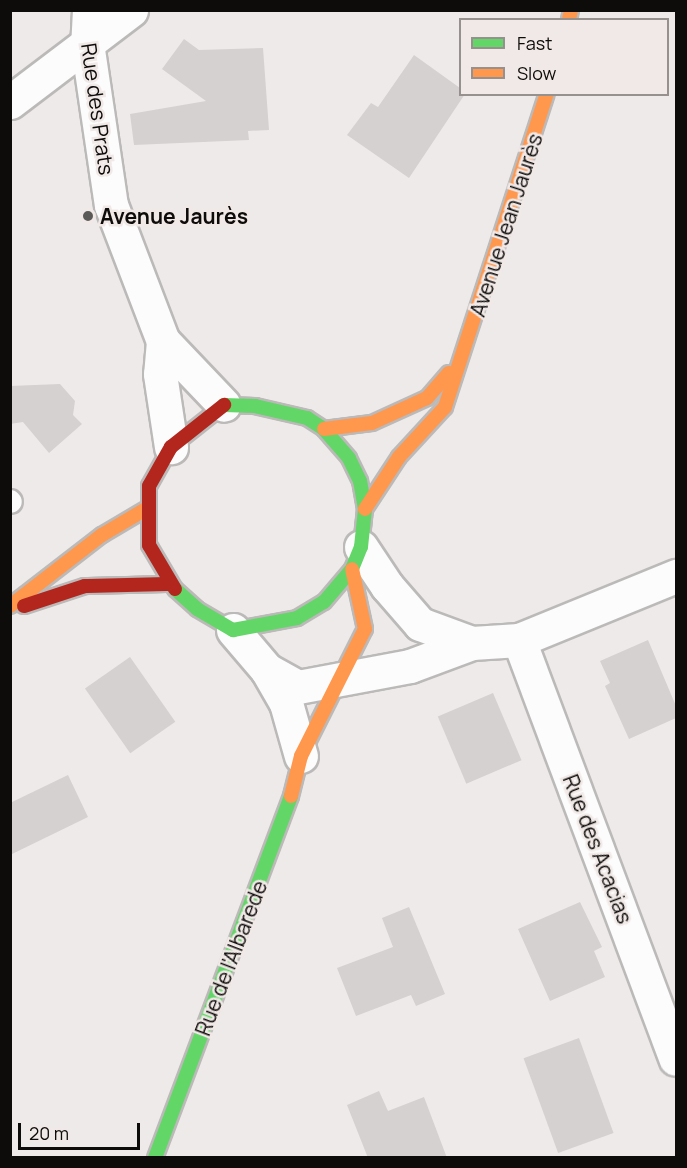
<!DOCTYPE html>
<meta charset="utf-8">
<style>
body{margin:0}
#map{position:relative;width:687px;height:1168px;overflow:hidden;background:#eeeae9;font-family:Manrope,sans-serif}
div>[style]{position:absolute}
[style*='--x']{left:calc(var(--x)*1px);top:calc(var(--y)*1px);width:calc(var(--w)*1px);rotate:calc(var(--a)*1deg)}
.building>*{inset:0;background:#d4d1d0;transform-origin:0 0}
.roads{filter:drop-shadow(2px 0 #bcb9b9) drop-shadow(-2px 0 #bcb9b9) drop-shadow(0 2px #bcb9b9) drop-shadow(0 -2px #bcb9b9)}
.lane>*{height:22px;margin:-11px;padding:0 11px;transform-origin:11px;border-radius:11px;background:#fcfcfc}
.street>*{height:33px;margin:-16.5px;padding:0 16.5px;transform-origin:16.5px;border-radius:16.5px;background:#fcfcfc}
.fast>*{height:14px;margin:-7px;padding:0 7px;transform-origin:7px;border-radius:7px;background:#63d668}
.slow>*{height:14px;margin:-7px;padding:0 7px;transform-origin:7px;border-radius:7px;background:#ff974d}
.jam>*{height:14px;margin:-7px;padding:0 7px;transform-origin:7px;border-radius:7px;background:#b3261e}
.dots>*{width:16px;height:16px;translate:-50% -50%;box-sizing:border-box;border:3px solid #f0e9e7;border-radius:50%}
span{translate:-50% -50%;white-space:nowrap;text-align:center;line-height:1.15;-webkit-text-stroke:5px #f0e9e7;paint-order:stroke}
.street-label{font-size:21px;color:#0e0c0b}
.poi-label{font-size:21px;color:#0e0c0b;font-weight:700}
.left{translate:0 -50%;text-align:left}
.frame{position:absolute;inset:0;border:12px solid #0e0c0b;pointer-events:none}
.legend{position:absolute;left:459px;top:18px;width:210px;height:78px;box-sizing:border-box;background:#f0e9e7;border:2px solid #96918f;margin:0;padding:8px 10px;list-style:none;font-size:18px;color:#0e0c0b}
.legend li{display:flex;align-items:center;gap:12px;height:30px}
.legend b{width:30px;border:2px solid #96918f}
.scale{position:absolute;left:18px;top:1123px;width:122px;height:27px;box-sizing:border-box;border:3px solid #0e0c0b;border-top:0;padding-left:8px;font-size:18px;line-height:21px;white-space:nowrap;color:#0e0c0b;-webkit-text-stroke:4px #f0e9e7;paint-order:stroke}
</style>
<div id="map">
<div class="building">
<div style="clip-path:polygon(184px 39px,199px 50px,263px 48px,269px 130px,248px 131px,249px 140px,134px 145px,130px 114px,206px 101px,162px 69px)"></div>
<div style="clip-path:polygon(414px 55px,460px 88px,460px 94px,465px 94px,409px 178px,347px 135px,371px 103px,378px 107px)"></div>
<div style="clip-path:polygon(60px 384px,75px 401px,73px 415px,82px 424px,49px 453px,23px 422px,10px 424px,10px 386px)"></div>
<div style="clip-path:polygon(648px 640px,676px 706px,676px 718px,629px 739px,605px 686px,610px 683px,600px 661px)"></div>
<div style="left:130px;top:657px;width:79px;height:55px;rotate:55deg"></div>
<div style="left:493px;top:693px;width:73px;height:60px;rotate:67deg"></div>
<div style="clip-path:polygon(68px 775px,88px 817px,10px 855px,10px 803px)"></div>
<div style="clip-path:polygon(580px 902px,602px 947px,594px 951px,605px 977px,550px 1001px,518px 929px)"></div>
<div style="clip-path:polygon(409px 907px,445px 994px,416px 1006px,411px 995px,356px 1016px,337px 968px,393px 947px,382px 918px)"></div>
<div style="left:579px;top:1038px;width:101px;height:59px;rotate:70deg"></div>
<div style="clip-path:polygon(379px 1091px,388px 1111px,424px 1097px,447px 1158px,368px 1158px,347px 1105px)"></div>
</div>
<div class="roads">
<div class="lane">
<div style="--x:10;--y:501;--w:1;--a:45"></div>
</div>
<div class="street">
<div style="--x:89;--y:10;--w:33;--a:93"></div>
<div style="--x:87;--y:43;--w:164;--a:81.6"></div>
<div style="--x:111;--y:205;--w:146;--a:69.1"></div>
<div style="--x:163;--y:341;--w:33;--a:95"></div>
<div style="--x:160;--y:374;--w:74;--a:81.4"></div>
<div style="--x:10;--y:102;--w:152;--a:-37.2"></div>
<div style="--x:163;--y:341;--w:88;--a:46.4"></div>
<div style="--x:361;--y:547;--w:47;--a:56.3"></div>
<div style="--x:387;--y:586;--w:50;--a:49"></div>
<div style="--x:420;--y:624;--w:55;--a:20.1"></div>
<div style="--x:233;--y:630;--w:52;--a:49.6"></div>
<div style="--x:267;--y:670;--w:38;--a:60"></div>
<div style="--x:286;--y:703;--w:55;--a:74.2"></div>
<div style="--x:519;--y:640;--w:447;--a:69.5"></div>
<div style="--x:267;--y:670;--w:35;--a:29"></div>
<div style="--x:298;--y:687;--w:114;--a:-10.6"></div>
<div style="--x:410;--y:666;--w:66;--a:-20.4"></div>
<div style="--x:472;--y:643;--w:47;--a:-3.7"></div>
<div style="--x:519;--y:640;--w:170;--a:-22.2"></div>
</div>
<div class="fast">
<div style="--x:175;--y:589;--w:30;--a:42"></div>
<div style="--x:197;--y:609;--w:42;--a:30.3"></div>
<div style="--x:233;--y:630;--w:65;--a:-10.6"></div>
<div style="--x:297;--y:618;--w:31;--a:-31"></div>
<div style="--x:324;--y:602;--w:43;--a:-49.7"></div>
<div style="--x:352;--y:569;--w:24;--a:-68"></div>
<div style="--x:361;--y:547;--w:38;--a:-84"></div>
<div style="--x:365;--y:509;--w:28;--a:-100"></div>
<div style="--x:360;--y:481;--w:25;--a:-116"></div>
<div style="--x:349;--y:458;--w:38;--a:-131"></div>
<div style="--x:324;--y:429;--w:20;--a:-147"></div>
<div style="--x:307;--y:418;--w:53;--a:-167"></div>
<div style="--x:255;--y:406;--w:31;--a:-178"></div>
<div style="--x:155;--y:1158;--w:387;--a:-69.4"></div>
</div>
<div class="slow">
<div style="--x:569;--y:20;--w:10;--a:-79"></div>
<div style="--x:324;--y:429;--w:48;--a:-7.1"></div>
<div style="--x:372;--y:423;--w:60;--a:-24.4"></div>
<div style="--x:427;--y:398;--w:33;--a:-49"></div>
<div style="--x:365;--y:509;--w:62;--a:-56.8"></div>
<div style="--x:399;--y:457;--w:68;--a:-47.4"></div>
<div style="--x:445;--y:407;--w:329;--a:-72"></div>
<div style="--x:10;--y:606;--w:116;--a:-37.7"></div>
<div style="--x:102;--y:535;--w:51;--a:-30.6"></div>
<div style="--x:291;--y:796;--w:41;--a:-76"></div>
<div style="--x:301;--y:756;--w:142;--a:-63.3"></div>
<div style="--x:365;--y:629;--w:61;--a:-102.2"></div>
</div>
<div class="jam">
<div style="--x:175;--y:589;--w:51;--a:-120.6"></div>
<div style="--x:149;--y:545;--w:59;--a:-90"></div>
<div style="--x:149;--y:486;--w:45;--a:-60.6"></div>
<div style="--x:171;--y:447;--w:68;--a:-38.4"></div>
<div style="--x:24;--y:606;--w:64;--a:-18.2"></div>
<div style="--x:85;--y:586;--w:84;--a:-1.4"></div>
</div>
</div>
<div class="dots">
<div style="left:88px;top:216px;background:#5c5a59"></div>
</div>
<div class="street-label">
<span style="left:98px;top:109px;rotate:82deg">Rue des Prats</span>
<span style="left:506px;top:225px;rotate:-72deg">Avenue Jean Jaurès</span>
<span style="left:598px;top:849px;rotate:69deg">Rue des Acacias</span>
<span style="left:231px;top:958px;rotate:-69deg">Rue de l'Albarede</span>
</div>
<div class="poi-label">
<span class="left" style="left:100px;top:216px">Avenue Jaurès</span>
</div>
<div class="frame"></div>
<ul class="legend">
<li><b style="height:8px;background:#63d668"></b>Fast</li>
<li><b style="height:8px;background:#ff974d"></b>Slow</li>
</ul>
<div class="scale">20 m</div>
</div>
